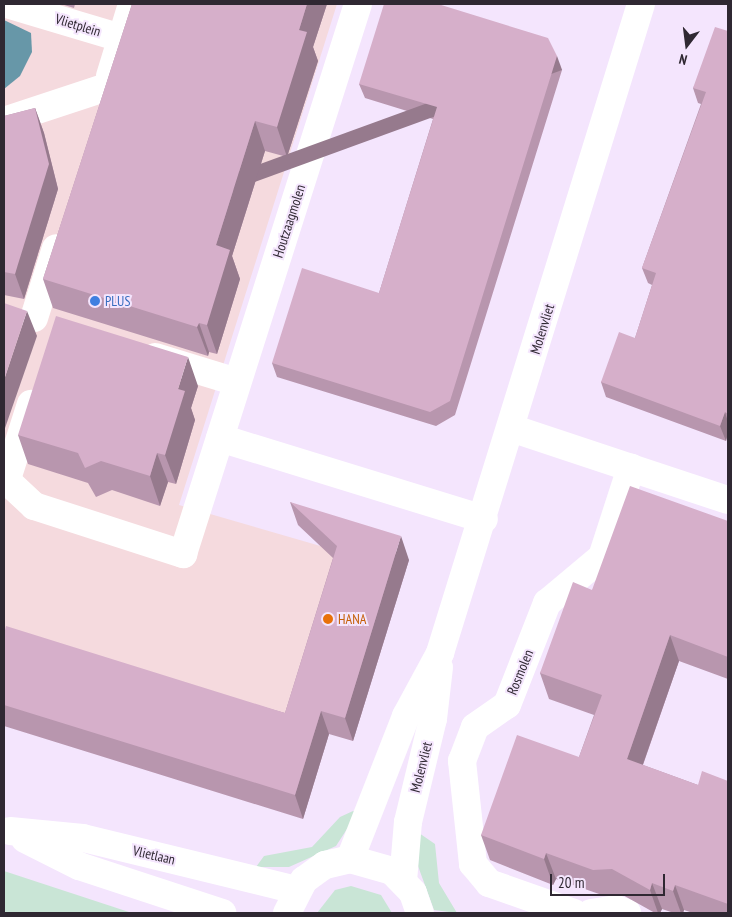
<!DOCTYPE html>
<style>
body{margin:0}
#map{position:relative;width:732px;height:917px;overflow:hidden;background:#f4e5fd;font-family:"PT Sans Narrow",sans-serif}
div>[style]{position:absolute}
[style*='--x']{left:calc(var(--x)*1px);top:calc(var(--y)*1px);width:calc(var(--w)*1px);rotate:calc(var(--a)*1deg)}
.commercial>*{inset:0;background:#f5dade}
.green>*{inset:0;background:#c9e5d6}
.water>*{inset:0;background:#6797a8}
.street>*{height:28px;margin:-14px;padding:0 14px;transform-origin:14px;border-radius:14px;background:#fff}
.secondary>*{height:28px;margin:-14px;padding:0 14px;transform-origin:14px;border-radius:14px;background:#fff}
.wall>*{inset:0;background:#b896ae}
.shaded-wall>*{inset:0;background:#967a8d;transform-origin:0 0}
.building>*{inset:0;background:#d6afca}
.dots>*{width:14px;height:14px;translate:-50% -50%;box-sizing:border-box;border:2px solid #f4e5fd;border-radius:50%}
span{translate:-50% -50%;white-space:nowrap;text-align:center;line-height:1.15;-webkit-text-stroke:4px #f4e5fd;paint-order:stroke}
.street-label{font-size:14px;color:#2f2832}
.shop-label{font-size:14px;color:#366cbe}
.left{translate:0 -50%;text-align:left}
.food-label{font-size:14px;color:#c56008}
.frame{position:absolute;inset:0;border:5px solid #2f2832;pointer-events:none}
.north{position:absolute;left:662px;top:20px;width:50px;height:50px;-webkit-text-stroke:4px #f4e5fd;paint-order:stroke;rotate:195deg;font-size:14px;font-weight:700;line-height:20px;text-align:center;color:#2f2832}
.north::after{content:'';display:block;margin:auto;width:18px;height:22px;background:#2f2832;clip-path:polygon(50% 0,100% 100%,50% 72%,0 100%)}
.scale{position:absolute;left:550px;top:874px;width:115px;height:22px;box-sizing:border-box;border:2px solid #2f2832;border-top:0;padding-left:6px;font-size:15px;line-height:18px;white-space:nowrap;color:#2f2832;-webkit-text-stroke:4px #f4e5fd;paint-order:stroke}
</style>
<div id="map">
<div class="commercial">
<div style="clip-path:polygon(4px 4px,337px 4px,179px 505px,379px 563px,298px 803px,4px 711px)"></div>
</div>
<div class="green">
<div style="clip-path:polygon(353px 811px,358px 812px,336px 846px,289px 867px,256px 867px,264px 856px,312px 847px,340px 817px)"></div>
<div style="clip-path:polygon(419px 833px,435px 844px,439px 883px,457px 913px,434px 910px,418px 866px)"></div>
<div style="clip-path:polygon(4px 871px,132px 913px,4px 913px)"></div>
<div style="clip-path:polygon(351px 886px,381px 895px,392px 913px,317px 913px,335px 890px)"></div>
</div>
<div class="water">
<div style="clip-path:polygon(4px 20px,31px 33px,32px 52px,20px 76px,4px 89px)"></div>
</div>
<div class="street">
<div style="--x:7;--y:4;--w:119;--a:16.6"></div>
<div style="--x:110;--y:76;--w:75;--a:-73"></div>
<div style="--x:4;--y:121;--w:108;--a:-18.3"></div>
<div style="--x:34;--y:318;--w:73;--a:-72.6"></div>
<div style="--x:155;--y:357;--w:86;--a:17"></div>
<div style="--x:511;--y:428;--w:126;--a:18.4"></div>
<div style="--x:220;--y:438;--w:276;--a:17.1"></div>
<div style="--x:4;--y:478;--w:41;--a:43"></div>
<div style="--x:34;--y:506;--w:157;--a:17.9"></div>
<div style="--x:183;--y:554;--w:577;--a:-72.35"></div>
<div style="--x:7;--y:479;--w:79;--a:-72.3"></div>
<div style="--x:350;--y:859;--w:154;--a:-68.6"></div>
<div style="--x:406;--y:716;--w:72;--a:-61.6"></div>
<div style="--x:440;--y:653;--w:679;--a:-72.79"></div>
<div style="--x:403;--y:881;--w:59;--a:-85.2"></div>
<div style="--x:408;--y:822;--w:106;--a:-76.4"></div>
<div style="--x:433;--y:719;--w:52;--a:-83.4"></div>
<div style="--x:574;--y:913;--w:90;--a:-160.6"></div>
<div style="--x:489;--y:883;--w:25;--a:-130"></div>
<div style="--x:473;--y:864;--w:104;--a:-96.1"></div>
<div style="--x:462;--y:761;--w:36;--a:-69"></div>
<div style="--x:475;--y:727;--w:39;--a:-35"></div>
<div style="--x:507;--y:705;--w:110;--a:-68.6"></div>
<div style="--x:547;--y:603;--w:72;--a:-39.9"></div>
<div style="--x:602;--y:557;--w:94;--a:-72"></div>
<div style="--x:631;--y:468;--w:102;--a:18.3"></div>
<div style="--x:591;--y:913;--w:25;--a:-9"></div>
<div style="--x:616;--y:909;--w:12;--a:20"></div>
</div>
<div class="secondary">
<div style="--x:10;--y:831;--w:73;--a:5.5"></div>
<div style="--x:83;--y:838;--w:219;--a:13.7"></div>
<div style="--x:25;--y:839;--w:60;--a:26.6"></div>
<div style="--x:79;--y:866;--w:151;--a:18.2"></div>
<div style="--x:287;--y:913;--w:37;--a:-63"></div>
<div style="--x:304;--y:880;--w:26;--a:-36"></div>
<div style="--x:325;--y:865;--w:26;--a:-13"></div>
<div style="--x:350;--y:859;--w:44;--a:15.9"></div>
<div style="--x:392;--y:871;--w:30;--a:46"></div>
<div style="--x:413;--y:893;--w:21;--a:71"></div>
</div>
<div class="wall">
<div style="clip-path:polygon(61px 4px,75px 4px,74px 8px)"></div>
<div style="clip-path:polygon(132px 4px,327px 4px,313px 47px,318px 61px,287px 157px,265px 151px,232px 256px,240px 279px,217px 354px,209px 352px,208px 356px,53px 308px,43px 279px)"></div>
<div style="clip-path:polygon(728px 31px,728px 433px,726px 441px,606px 397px,601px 382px,635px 338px,652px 285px,648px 283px,642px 268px,701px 104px,698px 103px,693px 88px)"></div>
<div style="clip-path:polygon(562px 70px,455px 415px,436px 426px,277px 377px,272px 363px,379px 293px,433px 119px,365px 98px,359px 84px)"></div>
<div style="clip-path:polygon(35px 108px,44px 133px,58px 189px,24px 299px,4px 295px,4px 116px)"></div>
<div style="clip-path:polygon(198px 386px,191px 408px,195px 420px,176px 484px,168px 482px,160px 506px,112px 490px,96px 497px,88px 483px,28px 464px,18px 435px)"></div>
<div style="clip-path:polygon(290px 502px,409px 560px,353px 741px,329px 734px,303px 819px,4px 726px,4px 634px,285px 713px,333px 558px,298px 525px)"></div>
<div style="clip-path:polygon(728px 521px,728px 679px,679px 661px,643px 765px,698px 785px,728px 781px,728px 913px,693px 913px,684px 910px,683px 913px,674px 913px,662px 909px,660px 913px,655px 913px,621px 894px,602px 895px,556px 879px,553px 885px,490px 860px,481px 835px,579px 757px,594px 715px,549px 699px,540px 673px,592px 590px)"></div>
</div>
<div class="shaded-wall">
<div style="clip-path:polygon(307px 4px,327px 4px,313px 47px,318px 61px,287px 157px,277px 127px,299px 30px)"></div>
<div style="left:557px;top:56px;width:15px;height:361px;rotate:70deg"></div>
<div style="clip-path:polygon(35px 108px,44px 133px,58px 189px,24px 299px,15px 274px)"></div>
<div style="clip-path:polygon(255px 121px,265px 151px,232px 256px,240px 279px,217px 354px,207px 325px,216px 245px)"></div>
<div style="clip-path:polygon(27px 311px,37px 336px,4px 431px,4px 380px)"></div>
<div style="clip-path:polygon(199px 323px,209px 352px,208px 356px,197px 327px)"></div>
<div style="clip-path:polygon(188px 357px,198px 386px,191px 408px,195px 420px,176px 484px,165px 455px,178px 389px)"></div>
<div style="clip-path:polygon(725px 412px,728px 422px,728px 433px,726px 441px,720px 426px)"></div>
<div style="clip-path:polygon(157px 453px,168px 482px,160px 506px,150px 476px)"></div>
<div style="clip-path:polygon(401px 536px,409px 560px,353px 741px,345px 718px)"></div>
<div style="clip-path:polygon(670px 635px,679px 661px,636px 784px,627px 759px)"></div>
<div style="clip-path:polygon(321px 711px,329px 734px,303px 819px,295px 795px)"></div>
<div style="clip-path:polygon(546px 853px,556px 879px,553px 885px,544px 859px)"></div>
<div style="clip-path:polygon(652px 883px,662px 909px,660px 913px,658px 913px,650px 890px)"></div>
<div style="clip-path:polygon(675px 885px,684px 910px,683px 913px,681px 913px,673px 891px)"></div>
</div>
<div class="building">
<div style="clip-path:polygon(132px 4px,307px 4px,299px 30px,307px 32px,277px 127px,255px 121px,216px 245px,230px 250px,207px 325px,199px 323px,197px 327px,43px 279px)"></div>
<div style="clip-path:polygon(384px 4px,438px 4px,548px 38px,557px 56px,450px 401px,430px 412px,272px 363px,302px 268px,379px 293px,437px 107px,359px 84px)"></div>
<div style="clip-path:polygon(715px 27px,728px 31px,728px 414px,725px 412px,720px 426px,601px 382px,619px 332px,635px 338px,656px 273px,642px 268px,706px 92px,693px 88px)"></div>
<div style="clip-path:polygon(35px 108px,49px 164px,15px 274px,4px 272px,4px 116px)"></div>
<div style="clip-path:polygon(4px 303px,27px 311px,4px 380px)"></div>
<div style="clip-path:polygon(56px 316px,188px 357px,178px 389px,185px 391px,165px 455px,157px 453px,150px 476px,101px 461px,85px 468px,78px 453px,18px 435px)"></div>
<div style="clip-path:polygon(630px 486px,728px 521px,728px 657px,670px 635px,627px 759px,698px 785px,702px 771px,728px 781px,728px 904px,675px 885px,673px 891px,652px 883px,650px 890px,612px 869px,593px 870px,546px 853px,544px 859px,481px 835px,517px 735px,579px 757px,602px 695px,540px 673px,573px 582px,592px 590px)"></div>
<div style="clip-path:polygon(290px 502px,401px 536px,345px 718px,321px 711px,295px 795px,4px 705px,4px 634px,6px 626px,285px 713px,337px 546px)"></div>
</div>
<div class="dots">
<div style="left:95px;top:301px;background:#3f7fe0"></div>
<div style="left:328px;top:619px;background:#e8710a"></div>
</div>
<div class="street-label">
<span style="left:78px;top:25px;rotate:17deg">Vlietplein</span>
<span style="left:289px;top:221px;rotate:-72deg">Houtzaagmolen</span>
<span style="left:542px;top:329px;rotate:-73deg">Molenvliet</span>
<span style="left:520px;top:672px;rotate:-68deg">Rosmolen</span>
<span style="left:421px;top:767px;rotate:-76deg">Molenvliet</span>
<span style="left:154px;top:855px;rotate:13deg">Vlietlaan</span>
</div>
<div class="shop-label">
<span class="left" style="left:105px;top:301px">PLUS</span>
</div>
<div class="food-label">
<span class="left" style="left:338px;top:619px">HANA</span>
</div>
<div class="frame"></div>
<div class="north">N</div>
<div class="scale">20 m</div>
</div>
